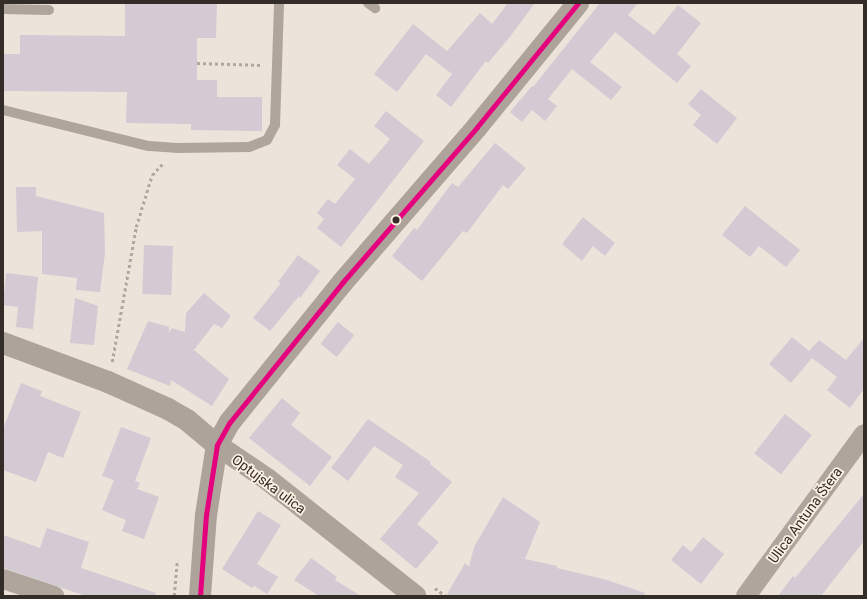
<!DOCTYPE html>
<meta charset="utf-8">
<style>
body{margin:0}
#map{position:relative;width:867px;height:599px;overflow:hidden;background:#ece3da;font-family:Roboto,sans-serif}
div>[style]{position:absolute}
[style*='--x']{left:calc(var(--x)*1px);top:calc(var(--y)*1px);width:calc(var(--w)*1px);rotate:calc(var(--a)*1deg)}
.building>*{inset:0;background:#d3cad4;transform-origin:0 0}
.path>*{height:2.5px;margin-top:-1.25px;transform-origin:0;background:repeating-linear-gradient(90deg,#b0a79f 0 3px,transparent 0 6px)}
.lane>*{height:10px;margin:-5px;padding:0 5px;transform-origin:5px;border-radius:5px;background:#afa59d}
.street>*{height:20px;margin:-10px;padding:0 10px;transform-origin:10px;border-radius:10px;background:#afa59d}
.secondary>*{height:22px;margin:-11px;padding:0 11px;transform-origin:11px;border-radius:11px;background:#aea39a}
.bus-1>*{height:5px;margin:-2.5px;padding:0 2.5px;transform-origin:2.5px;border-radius:2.5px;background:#e5007d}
.dots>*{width:11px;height:11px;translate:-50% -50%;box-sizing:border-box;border:2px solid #fdf0e3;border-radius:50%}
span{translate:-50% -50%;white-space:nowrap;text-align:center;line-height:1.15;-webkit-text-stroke:3.5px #fdf0e3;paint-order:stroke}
.street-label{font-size:14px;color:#342d27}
.frame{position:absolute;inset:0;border:4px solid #342d27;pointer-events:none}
</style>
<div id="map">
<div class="building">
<div style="clip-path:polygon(125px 3px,217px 3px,216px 38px,197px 38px,197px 80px,217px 80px,217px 97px,262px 97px,262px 131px,191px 130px,191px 124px,126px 123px,127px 92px,3px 91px,3px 54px,20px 54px,20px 35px,125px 36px)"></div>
<div style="clip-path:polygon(508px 3px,535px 3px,509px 38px,488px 63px,486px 61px,451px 107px,436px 95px,452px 74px,426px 54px,397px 92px,374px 74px,413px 24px,447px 51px,480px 13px,492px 24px)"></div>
<div style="clip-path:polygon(600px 3px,638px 3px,628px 15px,654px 35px,678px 5px,701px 23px,677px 54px,691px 66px,677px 83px,615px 32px,590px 62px,622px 87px,611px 100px,572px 69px,548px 99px,557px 106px,545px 121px,532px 110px,522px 122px,510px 112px,532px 86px,533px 87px)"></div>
<div style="clip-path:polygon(701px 89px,737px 118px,717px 144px,693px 125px,701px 115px,688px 104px)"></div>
<div style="clip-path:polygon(386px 111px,424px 141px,341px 247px,317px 228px,324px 219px,317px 213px,328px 199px,335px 204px,355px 179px,337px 165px,350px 149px,369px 164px,390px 139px,374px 126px)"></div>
<div style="clip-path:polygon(495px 143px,526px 168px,508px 189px,503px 185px,467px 233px,463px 231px,422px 281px,392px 256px,414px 228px,417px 230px,452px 183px,458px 187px)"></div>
<div style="clip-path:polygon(16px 187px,36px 187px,36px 196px,104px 213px,105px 253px,100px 292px,76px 290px,77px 278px,42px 274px,42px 231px,17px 232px)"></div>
<div style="clip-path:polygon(745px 206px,800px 250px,786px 267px,759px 246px,750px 257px,722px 235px)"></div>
<div style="clip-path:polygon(583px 217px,615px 243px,605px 256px,593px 246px,582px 261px,562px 244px)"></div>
<div style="left:144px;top:245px;width:29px;height:49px;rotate:2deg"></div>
<div style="clip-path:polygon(298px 255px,320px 271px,300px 298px,299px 296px,270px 331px,253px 318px,281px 283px,278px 282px)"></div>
<div style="clip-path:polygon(6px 273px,38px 277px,33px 329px,16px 327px,18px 307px,3px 305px)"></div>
<div style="clip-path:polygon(204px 293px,231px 316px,222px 328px,214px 324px,194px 350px,229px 379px,212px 406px,171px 380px,170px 386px,127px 369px,148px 321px,169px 327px,169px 333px,172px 328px,185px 332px,186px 313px)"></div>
<div style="clip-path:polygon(75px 298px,98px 306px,94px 345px,70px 343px)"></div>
<div style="left:338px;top:322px;width:21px;height:28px;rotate:39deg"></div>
<div style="clip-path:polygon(792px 337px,809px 351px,819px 340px,846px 360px,864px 338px,864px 389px,850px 408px,827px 390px,837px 377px,812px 358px,791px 383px,769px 364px)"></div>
<div style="clip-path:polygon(21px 383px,42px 391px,40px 396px,81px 412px,63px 458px,48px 452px,36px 482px,3px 470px,3px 429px)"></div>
<div style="clip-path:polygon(282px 398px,300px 413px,291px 425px,332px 457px,310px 486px,249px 438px)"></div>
<div style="left:785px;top:414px;width:34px;height:50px;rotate:38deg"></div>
<div style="clip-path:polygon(368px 419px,431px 462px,430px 464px,452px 482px,417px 524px,439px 542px,416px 569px,380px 539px,419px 493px,395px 477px,403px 465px,374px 446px,348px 481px,331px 468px)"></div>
<div style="clip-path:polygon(121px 427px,151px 438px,135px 481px,140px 483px,137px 489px,159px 497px,144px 539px,122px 531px,126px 520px,102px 510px,114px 480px,102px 476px)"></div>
<div style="clip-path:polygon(864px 494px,864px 541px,821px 596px,778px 596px,793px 576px,795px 578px)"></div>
<div style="clip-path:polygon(503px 497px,540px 522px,525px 559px,557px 566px,557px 568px,607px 580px,645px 593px,644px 596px,446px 596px,465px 563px,469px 567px,474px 547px)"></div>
<div style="clip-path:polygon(258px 511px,281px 525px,257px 564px,278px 577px,267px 594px,254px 586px,252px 588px,222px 569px)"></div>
<div style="clip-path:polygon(47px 528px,89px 542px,81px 568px,156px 593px,155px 596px,86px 596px,3px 568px,3px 535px,40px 548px)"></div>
<div style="clip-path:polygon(703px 537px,724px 554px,701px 584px,671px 560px,683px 545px,691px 552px)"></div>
<div style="clip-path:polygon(311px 558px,337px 577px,335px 580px,361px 596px,319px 596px,294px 580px)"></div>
</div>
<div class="path">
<div style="--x:197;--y:63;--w:65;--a:1.8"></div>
<div style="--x:112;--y:362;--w:137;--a:-79.9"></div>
<div style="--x:136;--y:227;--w:54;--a:-72.9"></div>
<div style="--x:152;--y:175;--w:16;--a:-47"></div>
<div style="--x:435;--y:588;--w:14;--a:36"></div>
<div style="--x:174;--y:596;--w:36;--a:-85"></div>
</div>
<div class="lane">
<div style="--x:368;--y:3;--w:9;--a:36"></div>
<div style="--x:3;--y:9;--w:46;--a:1.2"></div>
<div style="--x:3;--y:110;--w:150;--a:13.9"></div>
<div style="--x:149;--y:146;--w:27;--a:4"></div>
<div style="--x:176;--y:148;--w:73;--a:-0.8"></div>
<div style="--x:249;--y:147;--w:19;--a:-21"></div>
<div style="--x:267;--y:140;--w:17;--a:-62"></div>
<div style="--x:275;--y:125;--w:122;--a:-88.1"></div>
</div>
<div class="street">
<div style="--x:3;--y:579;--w:54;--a:18.4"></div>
<div style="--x:746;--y:596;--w:200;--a:-53.9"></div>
</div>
<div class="secondary">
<div style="--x:3;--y:343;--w:112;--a:20.4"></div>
<div style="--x:108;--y:382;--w:66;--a:24.2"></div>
<div style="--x:168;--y:409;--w:22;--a:30"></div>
<div style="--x:187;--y:420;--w:39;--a:40"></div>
<div style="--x:217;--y:445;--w:60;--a:34.2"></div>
<div style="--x:267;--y:479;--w:189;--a:38.3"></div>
<div style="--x:200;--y:596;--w:81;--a:-85.8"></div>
<div style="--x:206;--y:515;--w:71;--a:-81.1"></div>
<div style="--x:217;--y:445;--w:26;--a:-61"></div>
<div style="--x:230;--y:422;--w:179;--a:-51.1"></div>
<div style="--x:342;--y:283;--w:206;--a:-49.1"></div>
<div style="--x:477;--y:127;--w:160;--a:-50.8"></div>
</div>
<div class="bus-1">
<div style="--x:200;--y:596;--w:81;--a:-85.8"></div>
<div style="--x:206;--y:515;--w:71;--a:-81.1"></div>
<div style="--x:217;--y:445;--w:26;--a:-61"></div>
<div style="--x:230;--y:422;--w:179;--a:-51.1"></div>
<div style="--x:342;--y:283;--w:206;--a:-49.1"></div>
<div style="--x:477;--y:127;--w:160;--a:-50.8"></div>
</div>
<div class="dots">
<div style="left:396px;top:220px;background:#342d27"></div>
</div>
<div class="street-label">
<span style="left:269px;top:484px;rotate:37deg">Optujska ulica</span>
<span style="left:805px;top:515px;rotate:-54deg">Ulica Antuna Štera</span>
</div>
<div class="frame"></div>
</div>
